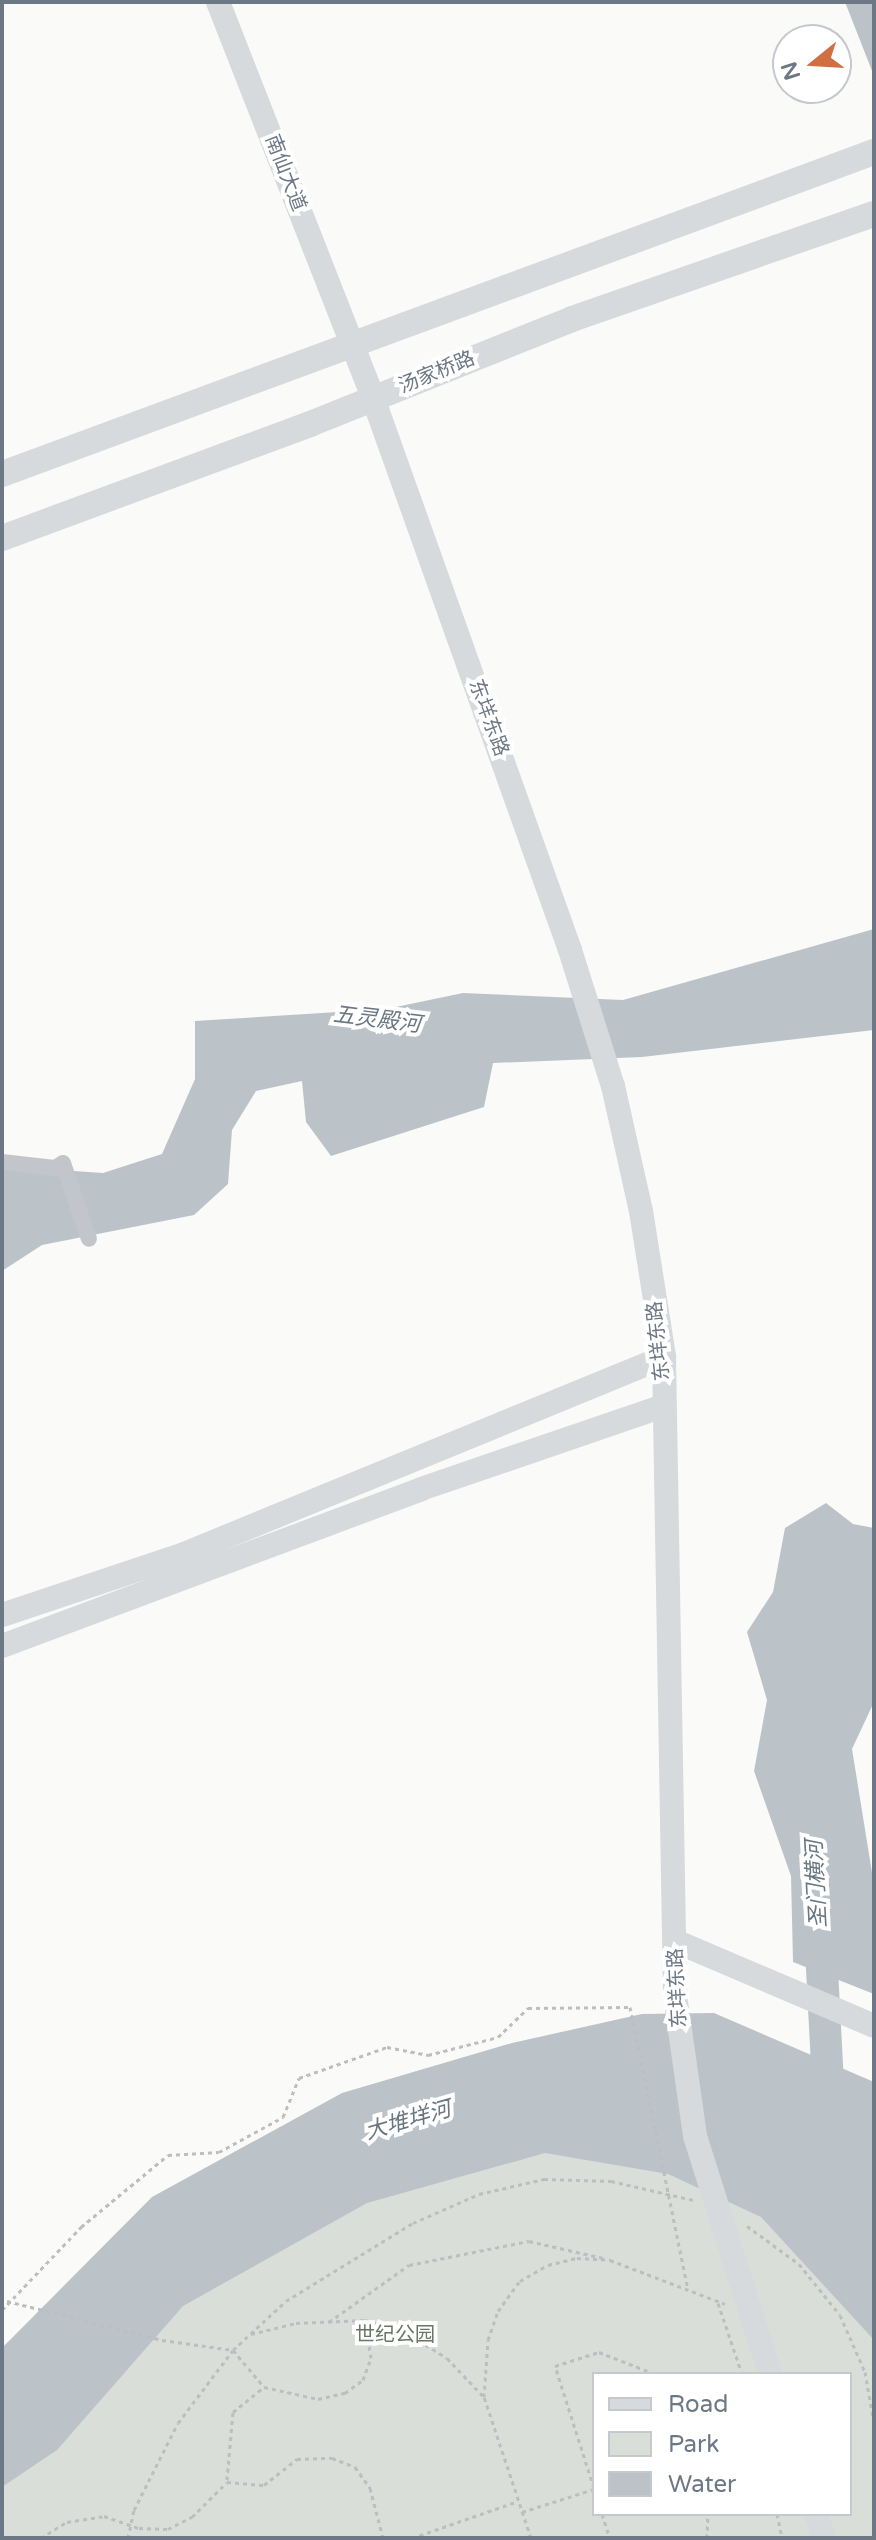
<!DOCTYPE html>
<meta charset="utf-8">
<style>
body{margin:0}
#map{position:relative;width:876px;height:2540px;overflow:hidden;background:#fafaf8;font-family:"Varela Round","Noto Sans SC",sans-serif}
div>[style]{position:absolute}
[style*='--x']{left:calc(var(--x)*1px);top:calc(var(--y)*1px);width:calc(var(--w)*1px);rotate:calc(var(--a)*1deg)}
.green>*{inset:0;background:#d9ded8}
.water>*{inset:0;background:#bbc3c8}
.river>*{height:32px;margin:-16px;padding:0 16px;transform-origin:16px;border-radius:16px;background:#bbc3c8}
.path>*{height:3px;margin-top:-1.5px;transform-origin:0;background:repeating-linear-gradient(90deg,#bcbec1 0 4px,transparent 0 8px)}
.street>*{height:16px;margin:-8px;padding:0 8px;transform-origin:8px;border-radius:8px;background:#c2c5c9}
.secondary>*{height:24px;margin:-12px;padding:0 12px;transform-origin:12px;border-radius:12px;background:#d6dadd}
.primary>*{height:26px;margin:-13px;padding:0 13px;transform-origin:13px;border-radius:13px;background:#d6dadd}
span{translate:-50% -50%;white-space:nowrap;text-align:center;line-height:1.15;-webkit-text-stroke:8px #fff;paint-order:stroke}
.street-label{font-size:20px;color:#6c7885}
.park-label{font-size:20px;color:#687866}
.water-label{font-size:22px;color:#687780;font-style:italic}
.frame{position:absolute;inset:0;border:4px solid #6c7885;pointer-events:none}
.legend{position:absolute;left:592px;top:2372px;width:260px;height:144px;box-sizing:border-box;background:#fff;border:2px solid #c4c9ce;margin:0;padding:10px 14px;list-style:none;font-size:24px;color:#6c7885}
.legend li{display:flex;align-items:center;gap:16px;height:40px}
.legend b{width:40px;border:2px solid #c4c9ce}
.north{position:absolute;left:772px;top:24px;width:80px;height:80px;box-sizing:border-box;background:#fff;border:2px solid #c4c9ce;border-radius:50%;rotate:252deg;font-size:22px;font-weight:700;line-height:32px;text-align:center;color:#6c7885}
.north::after{content:'';display:block;margin:auto;width:28px;height:36px;background:#cf6f42;clip-path:polygon(50% 0,100% 100%,50% 72%,0 100%)}
</style>
<div id="map">
<div class="green">
<div style="clip-path:polygon(evenodd,486px 2067px,874px 2122px,874px 2538px,2px 2538px,2px 2347px,171px 2217px,486px 2067px,594px 2374px,850px 2374px,850px 2514px,594px 2514px,594px 2374px)"></div>
</div>
<div class="water">
<div style="clip-path:polygon(845px 2px,874px 2px,874px 76px)"></div>
<div style="clip-path:polygon(874px 929px,874px 1030px,642px 1057px,493px 1063px,484px 1107px,331px 1156px,306px 1122px,302px 1081px,256px 1091px,232px 1130px,228px 1184px,194px 1215px,42px 1245px,2px 1271px,2px 1166px,103px 1173px,162px 1154px,195px 1079px,195px 1021px,386px 1009px,463px 993px,623px 1000px)"></div>
<div style="clip-path:polygon(826px 1503px,853px 1524px,874px 1528px,874px 1702px,852px 1749px,874px 1885px,874px 1994px,793px 1962px,791px 1876px,754px 1771px,767px 1700px,747px 1632px,773px 1592px,785px 1528px)"></div>
<div style="clip-path:polygon(714px 2013px,874px 2082px,874px 2340px,761px 2217px,668px 2174px,545px 2153px,367px 2203px,183px 2306px,57px 2450px,2px 2487px,2px 2348px,152px 2197px,342px 2093px,512px 2043px,642px 2014px)"></div>
</div>
<div class="river">
<div style="--x:820;--y:1931;--w:173;--a:87"></div>
</div>
<div class="path">
<div style="--x:747;--y:2226;--w:64;--a:36.2"></div>
<div style="--x:799;--y:2264;--w:65;--a:51.2"></div>
<div style="--x:840;--y:2315;--w:62;--a:66.3"></div>
<div style="--x:865;--y:2372;--w:52;--a:80"></div>
<div style="--x:7;--y:2301;--w:160;--a:14.1"></div>
<div style="--x:162;--y:2340;--w:72;--a:8"></div>
<div style="--x:233;--y:2350;--w:48;--a:50"></div>
<div style="--x:718;--y:2303;--w:75;--a:71.3"></div>
<div style="--x:2;--y:2310;--w:115;--a:-46.4"></div>
<div style="--x:81;--y:2227;--w:113;--a:-39.6"></div>
<div style="--x:168;--y:2155;--w:51;--a:-3.4"></div>
<div style="--x:219;--y:2152;--w:73;--a:-28.7"></div>
<div style="--x:283;--y:2117;--w:42;--a:-67.7"></div>
<div style="--x:299;--y:2078;--w:93;--a:-19.4"></div>
<div style="--x:387;--y:2047;--w:42;--a:11"></div>
<div style="--x:428;--y:2055;--w:72;--a:-14.4"></div>
<div style="--x:498;--y:2037;--w:42;--a:-44"></div>
<div style="--x:528;--y:2008;--w:102;--a:-0.6"></div>
<div style="--x:630;--y:2007;--w:288;--a:78.4"></div>
<div style="--x:329;--y:2322;--w:98;--a:-35.5"></div>
<div style="--x:409;--y:2265;--w:122;--a:-11.3"></div>
<div style="--x:529;--y:2241;--w:76;--a:12.9"></div>
<div style="--x:251;--y:2334;--w:46;--a:-13.7"></div>
<div style="--x:296;--y:2323;--w:69;--a:-2.5"></div>
<div style="--x:365;--y:2320;--w:42;--a:16.7"></div>
<div style="--x:405;--y:2332;--w:49;--a:31.8"></div>
<div style="--x:447;--y:2358;--w:54;--a:46.5"></div>
<div style="--x:227;--y:2480;--w:68;--a:-85"></div>
<div style="--x:233;--y:2412;--w:40;--a:-39"></div>
<div style="--x:264;--y:2387;--w:55;--a:12.5"></div>
<div style="--x:318;--y:2399;--w:28;--a:-13"></div>
<div style="--x:345;--y:2393;--w:22;--a:-36"></div>
<div style="--x:363;--y:2380;--w:23;--a:-70"></div>
<div style="--x:371;--y:2358;--w:38;--a:-99"></div>
<div style="--x:594;--y:2488;--w:128;--a:-107.7"></div>
<div style="--x:555;--y:2366;--w:46;--a:-17.7"></div>
<div style="--x:599;--y:2352;--w:60;--a:21.4"></div>
<div style="--x:874;--y:2495;--w:8;--a:90"></div>
<div style="--x:522;--y:2512;--w:76;--a:-17.7"></div>
<div style="--x:602;--y:2514;--w:25;--a:72"></div>
<div style="--x:777;--y:2514;--w:25;--a:78"></div>
<div style="--x:41;--y:2538;--w:31;--a:-32"></div>
<div style="--x:67;--y:2522;--w:37;--a:-9"></div>
<div style="--x:104;--y:2516;--w:37;--a:19"></div>
<div style="--x:139;--y:2528;--w:29;--a:2"></div>
<div style="--x:168;--y:2529;--w:27;--a:-27"></div>
<div style="--x:192;--y:2517;--w:49;--a:-45"></div>
<div style="--x:227;--y:2482;--w:37;--a:5"></div>
<div style="--x:264;--y:2485;--w:42;--a:-38.2"></div>
<div style="--x:297;--y:2459;--w:35;--a:-2"></div>
<div style="--x:332;--y:2458;--w:25;--a:21"></div>
<div style="--x:355;--y:2467;--w:26;--a:54"></div>
<div style="--x:370;--y:2488;--w:52;--a:75.4"></div>
<div style="--x:128;--y:2538;--w:29;--a:-78"></div>
<div style="--x:134;--y:2510;--w:97;--a:-63.2"></div>
<div style="--x:178;--y:2423;--w:91;--a:-53"></div>
<div style="--x:233;--y:2350;--w:72;--a:-42.8"></div>
<div style="--x:286;--y:2301;--w:149;--a:-31.6"></div>
<div style="--x:413;--y:2223;--w:72;--a:-23.7"></div>
<div style="--x:479;--y:2194;--w:67;--a:-13"></div>
<div style="--x:544;--y:2179;--w:67;--a:1.7"></div>
<div style="--x:611;--y:2181;--w:84;--a:13"></div>
<div style="--x:412;--y:2538;--w:112;--a:-19.2"></div>
<div style="--x:531;--y:2538;--w:149;--a:-108.4"></div>
<div style="--x:484;--y:2397;--w:57;--a:-86"></div>
<div style="--x:488;--y:2340;--w:31;--a:-71"></div>
<div style="--x:498;--y:2311;--w:37;--a:-54"></div>
<div style="--x:520;--y:2281;--w:32;--a:-30"></div>
<div style="--x:548;--y:2265;--w:30;--a:-14"></div>
<div style="--x:577;--y:2258;--w:33;--a:3"></div>
<div style="--x:610;--y:2260;--w:123;--a:20.9"></div>
<div style="--x:707;--y:2538;--w:24;--a:-88"></div>
</div>
<div class="street">
<div style="--x:2;--y:1162;--w:53;--a:6.5"></div>
<div style="--x:55;--y:1168;--w:9;--a:-32"></div>
<div style="--x:63;--y:1163;--w:80;--a:71.1"></div>
</div>
<div class="secondary">
<div style="--x:218;--y:2;--w:425;--a:68.6"></div>
<div style="--x:373;--y:398;--w:586;--a:70.36"></div>
<div style="--x:570;--y:950;--w:143;--a:72.5"></div>
<div style="--x:613;--y:1086;--w:128;--a:77.4"></div>
<div style="--x:641;--y:1211;--w:148;--a:81"></div>
<div style="--x:664;--y:1357;--w:638;--a:89.01"></div>
<div style="--x:675;--y:1995;--w:142;--a:81.9"></div>
<div style="--x:695;--y:2136;--w:250;--a:72.5"></div>
<div style="--x:2;--y:1615;--w:192;--a:-18.5"></div>
<div style="--x:184;--y:1554;--w:519;--a:-22.31"></div>
<div style="--x:2;--y:1646;--w:447;--a:-20.5"></div>
<div style="--x:421;--y:1489;--w:257;--a:-18.9"></div>
<div style="--x:675;--y:1941;--w:216;--a:23.1"></div>
<div style="--x:816;--y:2514;--w:25;--a:72"></div>
</div>
<div class="primary">
<div style="--x:2;--y:474;--w:930;--a:-20.27"></div>
<div style="--x:2;--y:538;--w:328;--a:-20.3"></div>
<div style="--x:310;--y:424;--w:282;--a:-21.8"></div>
<div style="--x:572;--y:319;--w:320;--a:-19.2"></div>
</div>
<div class="street-label">
<span style="left:285px;top:173px;rotate:69deg">南仙大道</span>
<span style="left:437px;top:373px;rotate:-22deg">汤家桥路</span>
<span style="left:488px;top:718px;rotate:70deg">东垟东路</span>
<span style="left:659px;top:1341px;rotate:-96deg">东垟东路</span>
<span style="left:678px;top:1988px;rotate:-93deg">东垟东路</span>
</div>
<div class="park-label">
<span style="left:395px;top:2335px">世纪公园</span>
</div>
<div class="water-label">
<span style="left:377px;top:1020px;rotate:7deg">五灵殿河</span>
<span style="left:817px;top:1884px;rotate:-93deg">圣门横河</span>
<span style="left:408px;top:2121px;rotate:-16deg">大堆垟河</span>
</div>
<div class="frame"></div>
<ul class="legend">
<li><b style="height:10px;background:#d6dadd"></b>Road</li>
<li><b style="height:22px;background:#d9ded8"></b>Park</li>
<li><b style="height:22px;background:#bbc3c8"></b>Water</li>
</ul>
<div class="north">N</div>
</div>
